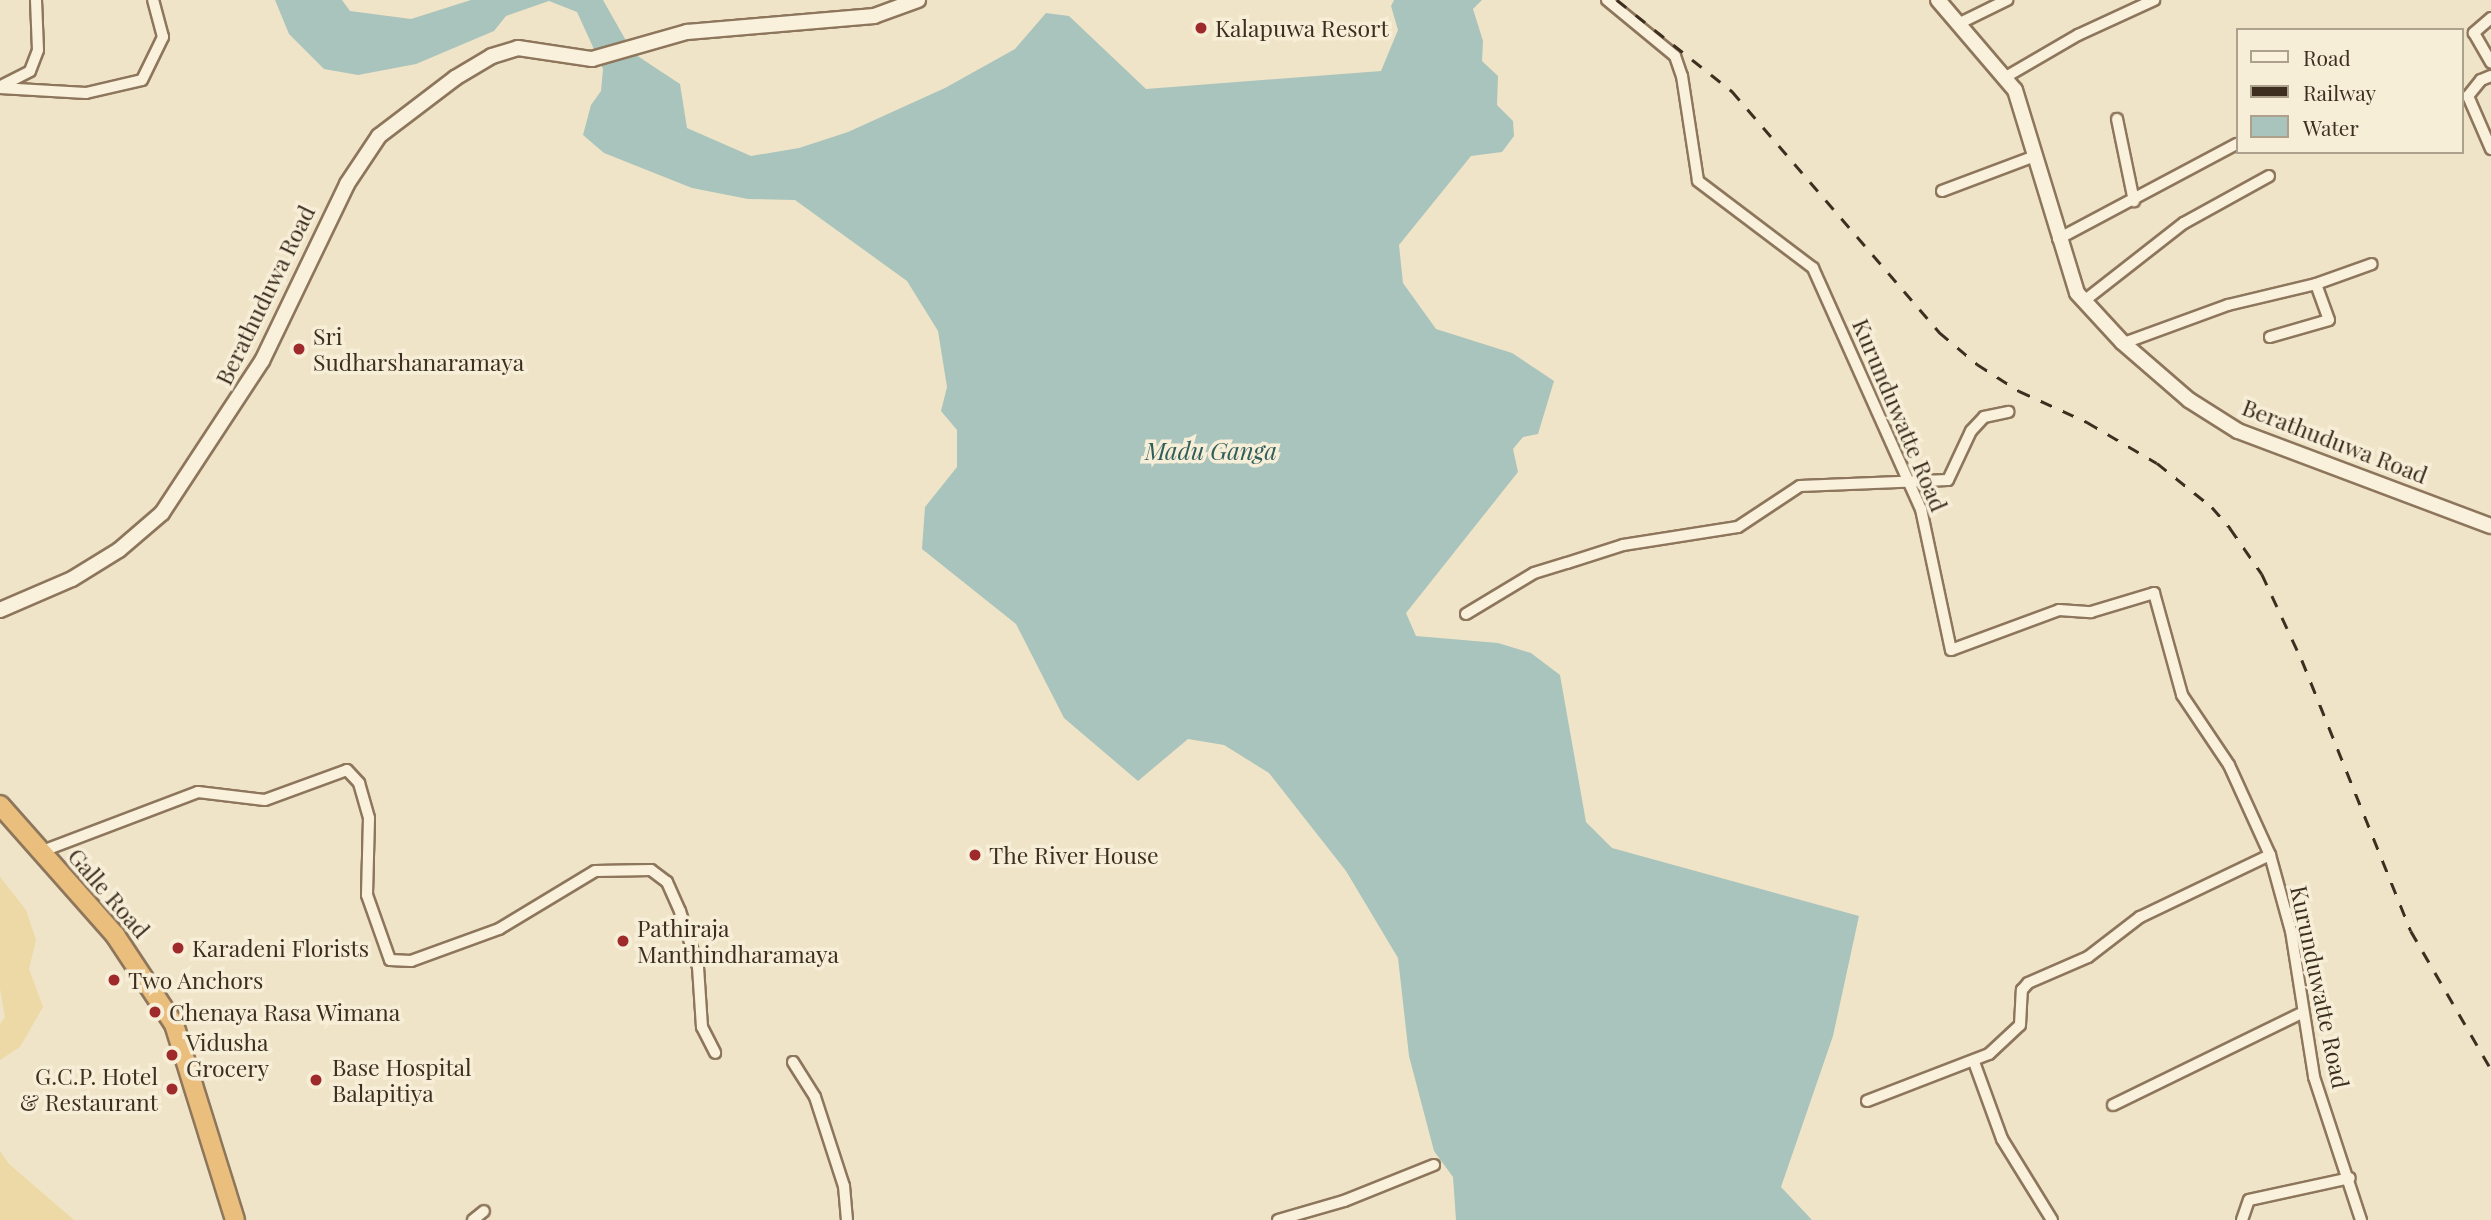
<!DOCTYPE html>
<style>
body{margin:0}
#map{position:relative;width:2491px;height:1220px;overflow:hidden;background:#f0e4c8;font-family:"Playfair Display",serif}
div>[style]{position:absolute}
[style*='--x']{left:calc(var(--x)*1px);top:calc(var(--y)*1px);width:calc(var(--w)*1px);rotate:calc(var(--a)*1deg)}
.sand>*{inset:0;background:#ecd9a5}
.water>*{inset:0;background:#a9c4bc}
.roads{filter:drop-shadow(2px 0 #8d765c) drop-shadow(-2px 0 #8d765c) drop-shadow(0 2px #8d765c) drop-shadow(0 -2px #8d765c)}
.minor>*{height:10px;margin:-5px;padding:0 5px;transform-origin:5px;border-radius:5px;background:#faf1dc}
.tertiary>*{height:14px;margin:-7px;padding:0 7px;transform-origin:7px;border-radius:7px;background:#faf1dc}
.trunk>*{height:18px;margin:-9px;padding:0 9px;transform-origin:9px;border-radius:9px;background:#eabe7c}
.rail>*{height:2.5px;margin-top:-1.25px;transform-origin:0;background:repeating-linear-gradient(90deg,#3d2e20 0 12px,transparent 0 24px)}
.dots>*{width:19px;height:19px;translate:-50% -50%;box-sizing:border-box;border:4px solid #f7eed8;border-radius:50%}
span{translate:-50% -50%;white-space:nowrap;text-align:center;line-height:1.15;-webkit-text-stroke:7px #f7eed8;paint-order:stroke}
.poi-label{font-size:23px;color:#3d2e20}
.left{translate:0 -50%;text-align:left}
.right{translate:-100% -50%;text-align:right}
.street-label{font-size:23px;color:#3d2e20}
.water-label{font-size:24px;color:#2f5d5a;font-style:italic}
.legend{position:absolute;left:2236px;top:28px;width:228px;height:126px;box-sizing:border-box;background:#f7eed8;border:2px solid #ada18e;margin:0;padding:9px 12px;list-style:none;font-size:21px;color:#3d2e20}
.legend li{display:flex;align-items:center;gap:14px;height:35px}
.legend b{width:35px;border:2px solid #ada18e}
</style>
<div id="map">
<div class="sand">
<div style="clip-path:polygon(0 877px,26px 910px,36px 940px,29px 969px,43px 1007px,20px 1047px,0 1060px,0 1024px,5px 1017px,0 989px)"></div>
<div style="clip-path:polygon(0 1151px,9px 1164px,74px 1220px,0 1220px)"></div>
</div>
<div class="water">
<div style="clip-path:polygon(275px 0,342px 0,350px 11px,411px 19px,471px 0,603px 0,633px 53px,680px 84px,687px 128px,751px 156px,799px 148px,848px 132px,945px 88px,1015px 49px,1046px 13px,1069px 16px,1146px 89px,1381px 71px,1398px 30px,1391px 6px,1394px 0,1482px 0,1473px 9px,1483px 41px,1482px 61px,1498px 76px,1497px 105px,1513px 121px,1514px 136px,1502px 152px,1471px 156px,1399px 245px,1403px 283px,1436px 329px,1512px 353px,1554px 381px,1538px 434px,1523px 437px,1513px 449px,1518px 472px,1406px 613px,1416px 636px,1498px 643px,1531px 653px,1560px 675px,1586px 822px,1612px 848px,1859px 916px,1833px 1036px,1781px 1187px,1812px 1220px,1456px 1220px,1453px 1177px,1434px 1151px,1409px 1056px,1398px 958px,1346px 871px,1269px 773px,1224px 745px,1188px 739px,1138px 781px,1064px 718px,1016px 624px,922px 549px,925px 507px,957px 467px,957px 430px,941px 411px,947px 387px,938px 331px,907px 281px,795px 200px,748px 199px,692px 188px,604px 153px,583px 135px,591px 105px,601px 91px,603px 69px,577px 12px,549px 1px,506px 16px,494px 31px,416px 64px,358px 75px,324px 69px,289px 34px)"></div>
</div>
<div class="roads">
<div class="minor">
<div style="--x:1607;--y:0;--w:88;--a:39.5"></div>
<div style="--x:1675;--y:56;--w:21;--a:71"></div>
<div style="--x:1682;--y:76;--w:106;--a:81.3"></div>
<div style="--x:1698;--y:181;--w:144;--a:37.1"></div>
<div style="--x:1813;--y:268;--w:264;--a:65.9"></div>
<div style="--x:1921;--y:509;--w:144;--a:78"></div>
<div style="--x:1951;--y:650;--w:115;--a:-20.3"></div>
<div style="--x:2059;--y:610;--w:32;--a:4"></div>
<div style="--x:2091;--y:612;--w:66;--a:-16.8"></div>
<div style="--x:2154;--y:593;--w:106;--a:74.6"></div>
<div style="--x:2182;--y:695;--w:84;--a:56.1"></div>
<div style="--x:2229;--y:765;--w:99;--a:65.5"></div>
<div style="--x:2270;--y:855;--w:79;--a:74.6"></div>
<div style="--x:2291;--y:931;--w:148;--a:81"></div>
<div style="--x:2314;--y:1077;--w:151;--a:71.8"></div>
<div style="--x:2491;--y:18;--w:23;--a:139"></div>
<div style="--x:2474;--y:33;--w:34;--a:60"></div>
<div style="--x:1958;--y:24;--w:55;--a:-26.1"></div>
<div style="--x:2491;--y:76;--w:11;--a:158"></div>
<div style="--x:2481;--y:80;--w:21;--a:129"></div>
<div style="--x:2468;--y:96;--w:58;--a:66.5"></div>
<div style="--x:2004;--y:78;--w:86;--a:-30.2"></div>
<div style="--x:2078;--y:35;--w:84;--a:-24.7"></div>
<div style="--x:3;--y:85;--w:30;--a:-27"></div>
<div style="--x:30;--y:71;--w:22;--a:-69"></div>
<div style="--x:38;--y:50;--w:50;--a:-92.3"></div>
<div style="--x:0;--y:88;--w:86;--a:3.3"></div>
<div style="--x:86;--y:93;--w:57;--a:-13.1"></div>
<div style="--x:142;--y:80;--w:48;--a:-64"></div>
<div style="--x:163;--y:37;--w:38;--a:-105"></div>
<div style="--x:2117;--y:119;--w:84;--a:78.3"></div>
<div style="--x:1942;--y:191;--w:99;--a:-20.6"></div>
<div style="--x:2058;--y:239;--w:203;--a:-28"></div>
<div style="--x:2084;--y:301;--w:127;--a:-38"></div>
<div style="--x:2184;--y:223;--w:97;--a:-28.9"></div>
<div style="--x:2270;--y:337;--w:61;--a:-16.1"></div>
<div style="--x:2329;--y:320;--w:38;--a:-110"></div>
<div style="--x:2124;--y:343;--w:111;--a:-20.1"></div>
<div style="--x:2228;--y:305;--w:90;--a:-13.4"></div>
<div style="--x:2316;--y:284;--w:59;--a:-19.7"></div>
<div style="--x:1466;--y:614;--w:79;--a:-31.1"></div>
<div style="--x:1534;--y:573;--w:34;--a:-17"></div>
<div style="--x:1567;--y:563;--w:59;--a:-17.8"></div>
<div style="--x:1623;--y:545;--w:116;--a:-8.9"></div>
<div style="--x:1738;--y:527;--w:74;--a:-33.5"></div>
<div style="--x:1800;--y:486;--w:148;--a:-2.3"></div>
<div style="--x:1948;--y:480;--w:54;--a:-64.9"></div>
<div style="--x:1971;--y:431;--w:19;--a:-47"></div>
<div style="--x:1984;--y:417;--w:25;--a:-12"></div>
<div style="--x:40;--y:852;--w:169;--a:-20.8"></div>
<div style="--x:198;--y:792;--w:67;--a:6.8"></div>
<div style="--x:265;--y:800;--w:87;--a:-20.1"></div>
<div style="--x:347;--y:770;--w:18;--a:47"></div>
<div style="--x:359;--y:783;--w:36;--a:74"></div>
<div style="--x:369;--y:818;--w:77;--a:91.5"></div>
<div style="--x:367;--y:895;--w:69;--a:70.5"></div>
<div style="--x:390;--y:960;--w:21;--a:3"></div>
<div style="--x:411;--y:961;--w:94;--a:-20"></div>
<div style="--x:499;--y:929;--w:112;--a:-31.1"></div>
<div style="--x:595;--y:871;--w:56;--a:-1"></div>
<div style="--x:651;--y:870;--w:20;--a:37"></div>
<div style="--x:667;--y:882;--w:32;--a:66"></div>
<div style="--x:680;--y:911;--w:59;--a:72.2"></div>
<div style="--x:698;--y:967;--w:60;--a:86.2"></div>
<div style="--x:702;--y:1027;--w:29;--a:63"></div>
<div style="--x:793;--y:1062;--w:41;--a:57.8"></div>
<div style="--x:815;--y:1097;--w:94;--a:72"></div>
<div style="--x:844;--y:1186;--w:34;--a:85"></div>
<div style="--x:1974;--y:1062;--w:82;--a:70"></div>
<div style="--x:2002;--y:1139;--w:95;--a:58.3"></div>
<div style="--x:1867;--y:1101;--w:131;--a:-21.1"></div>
<div style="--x:1989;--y:1054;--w:42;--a:-43.1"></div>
<div style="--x:2020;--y:1025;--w:35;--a:-87"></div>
<div style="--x:2022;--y:990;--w:9;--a:-49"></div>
<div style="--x:2028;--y:983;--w:65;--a:-23.4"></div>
<div style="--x:2088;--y:957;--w:66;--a:-37.6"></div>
<div style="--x:2140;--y:917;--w:144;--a:-25.5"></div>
<div style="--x:2113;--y:1105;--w:210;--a:-26"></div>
<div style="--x:473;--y:1220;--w:14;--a:-39"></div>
<div style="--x:1278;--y:1220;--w:69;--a:-16.1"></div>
<div style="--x:1344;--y:1201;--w:97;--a:-21.8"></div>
<div style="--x:2242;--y:1220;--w:21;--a:-71"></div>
<div style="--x:2249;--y:1200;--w:103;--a:-12.3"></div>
</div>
<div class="tertiary">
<div style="--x:1938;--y:0;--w:118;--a:49.5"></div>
<div style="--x:2015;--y:90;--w:212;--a:73"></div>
<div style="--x:2077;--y:293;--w:67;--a:47.4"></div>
<div style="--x:2122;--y:342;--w:89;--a:40.9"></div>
<div style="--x:2189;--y:400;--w:58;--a:32.3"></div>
<div style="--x:2238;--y:431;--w:270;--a:20.6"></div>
<div style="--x:0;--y:610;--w:78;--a:-23.3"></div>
<div style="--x:72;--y:579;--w:55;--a:-31.7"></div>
<div style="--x:119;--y:550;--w:57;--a:-40.7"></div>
<div style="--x:162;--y:513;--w:182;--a:-56.7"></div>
<div style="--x:262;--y:361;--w:196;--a:-64.3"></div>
<div style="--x:347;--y:184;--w:58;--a:-56.3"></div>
<div style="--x:379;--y:136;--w:96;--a:-37.3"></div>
<div style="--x:455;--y:78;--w:43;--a:-30.7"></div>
<div style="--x:492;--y:56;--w:27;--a:-17"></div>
<div style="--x:518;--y:48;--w:75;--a:8.5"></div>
<div style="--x:592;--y:59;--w:99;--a:-15.9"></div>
<div style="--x:687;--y:32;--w:188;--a:-4.9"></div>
<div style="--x:874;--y:16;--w:47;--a:-20"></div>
</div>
<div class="trunk">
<div style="--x:0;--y:805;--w:174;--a:48.5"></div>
<div style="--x:115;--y:935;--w:107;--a:56.5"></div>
<div style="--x:174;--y:1024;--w:205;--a:72.7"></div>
</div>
</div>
<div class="rail">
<div style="--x:1617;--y:0;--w:147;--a:38.4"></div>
<div style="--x:1732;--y:91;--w:318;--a:49.3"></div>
<div style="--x:1939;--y:332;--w:50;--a:40.1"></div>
<div style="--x:1977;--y:364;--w:50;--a:32.7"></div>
<div style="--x:2019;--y:391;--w:75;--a:24.5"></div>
<div style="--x:2087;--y:422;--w:81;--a:30.4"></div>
<div style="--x:2157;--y:463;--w:70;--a:38.7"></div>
<div style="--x:2212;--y:507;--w:28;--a:49"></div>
<div style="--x:2230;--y:528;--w:56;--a:55.2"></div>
<div style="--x:2262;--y:574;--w:95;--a:65.1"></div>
<div style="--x:2302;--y:660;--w:292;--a:68.1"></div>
<div style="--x:2411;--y:931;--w:160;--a:59.9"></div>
</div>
<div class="dots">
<div style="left:1201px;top:28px;background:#9e2a2b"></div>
<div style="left:299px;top:349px;background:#9e2a2b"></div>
<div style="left:975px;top:855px;background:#9e2a2b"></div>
<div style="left:623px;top:941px;background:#9e2a2b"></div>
<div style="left:178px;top:948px;background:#9e2a2b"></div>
<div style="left:114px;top:980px;background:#9e2a2b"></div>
<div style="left:155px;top:1012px;background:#9e2a2b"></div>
<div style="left:172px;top:1055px;background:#9e2a2b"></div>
<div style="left:316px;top:1080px;background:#9e2a2b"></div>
<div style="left:172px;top:1089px;background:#9e2a2b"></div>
</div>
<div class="poi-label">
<span class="left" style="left:1215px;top:28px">Kalapuwa Resort</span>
<span class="left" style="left:313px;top:349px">Sri<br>Sudharshanaramaya</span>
<span class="left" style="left:989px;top:855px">The River House</span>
<span class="left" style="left:637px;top:941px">Pathiraja<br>Manthindharamaya</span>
<span class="left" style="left:192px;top:948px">Karadeni Florists</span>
<span class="left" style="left:128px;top:980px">Two Anchors</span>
<span class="left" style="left:169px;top:1012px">Chenaya Rasa Wimana</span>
<span class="left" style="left:186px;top:1055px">Vidusha<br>Grocery</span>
<span class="left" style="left:332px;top:1080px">Base Hospital<br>Balapitiya</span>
<span class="right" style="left:158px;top:1089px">G.C.P. Hotel<br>&amp; Restaurant</span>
</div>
<div class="street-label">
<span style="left:265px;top:295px;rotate:-64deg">Berathuduwa Road</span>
<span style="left:1900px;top:415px;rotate:67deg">Kurunduwatte Road</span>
<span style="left:2335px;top:441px;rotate:21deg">Berathuduwa Road</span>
<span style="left:109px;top:893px;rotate:49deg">Galle Road</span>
<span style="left:2320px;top:987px;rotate:78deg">Kurunduwatte Road</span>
</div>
<div class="water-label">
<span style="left:1211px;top:451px">Madu Ganga</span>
</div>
<ul class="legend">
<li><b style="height:9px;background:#faf1dc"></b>Road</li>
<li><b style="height:9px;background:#3d2e20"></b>Railway</li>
<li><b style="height:19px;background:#a9c4bc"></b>Water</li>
</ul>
</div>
